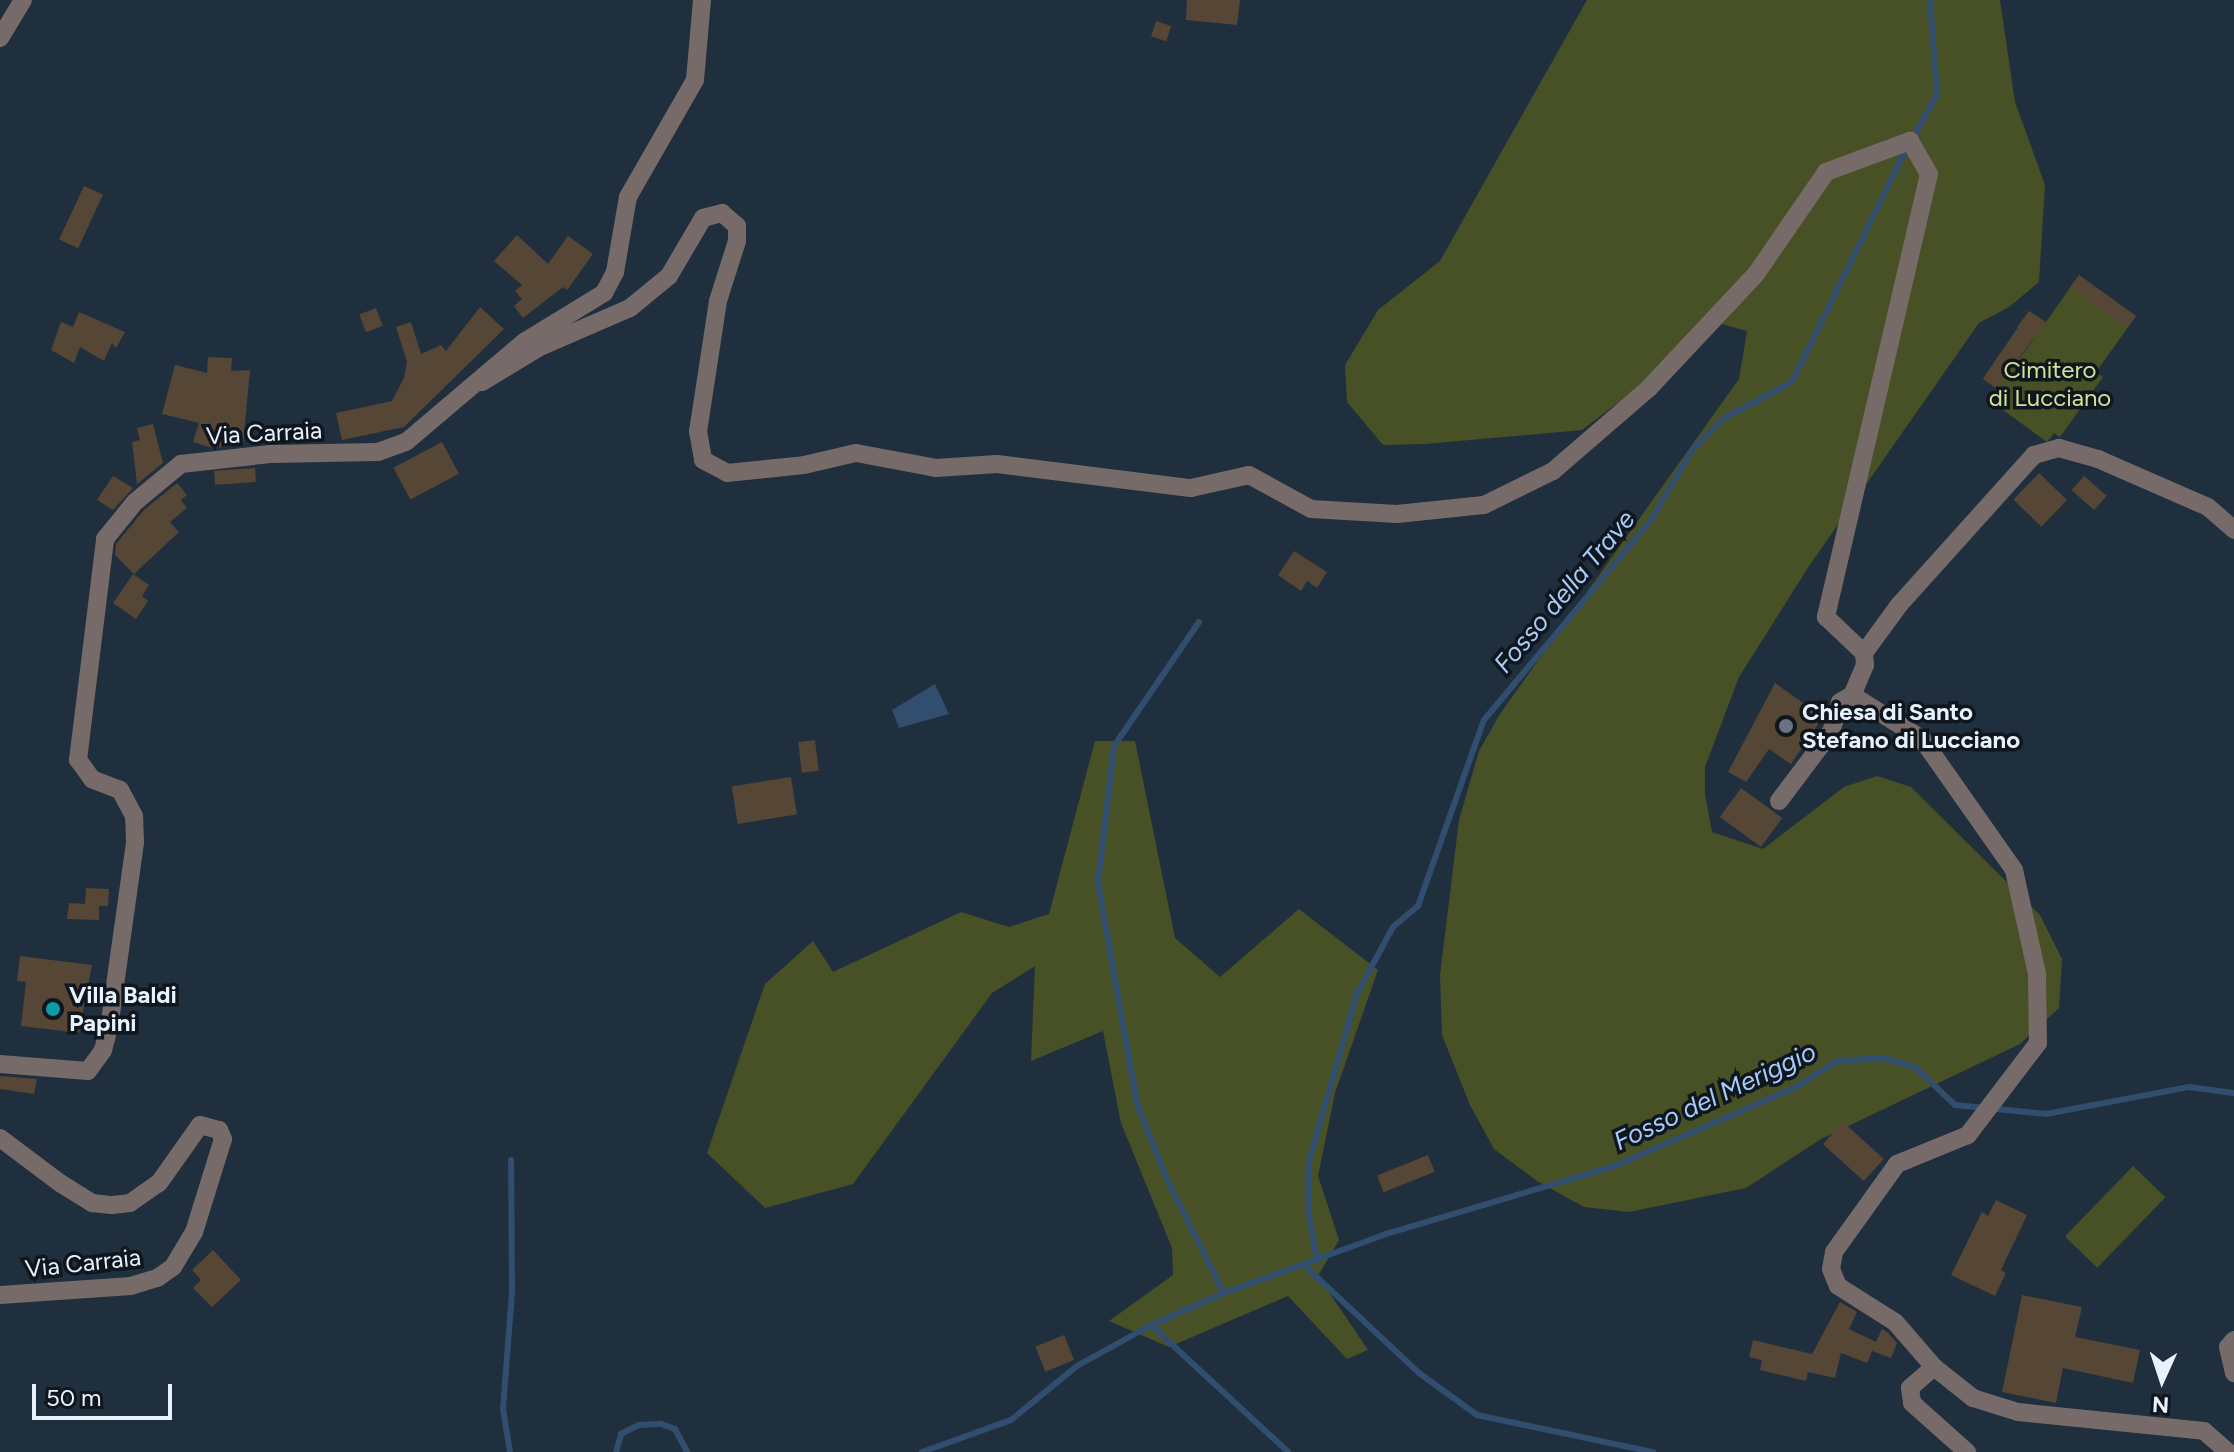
<!DOCTYPE html>
<style>
body{margin:0}
#map{position:relative;width:2234px;height:1452px;overflow:hidden;background:#1f2f3e;font-family:Figtree,sans-serif}
div>[style]{position:absolute}
[style*='--x']{left:calc(var(--x)*1px);top:calc(var(--y)*1px);width:calc(var(--w)*1px);rotate:calc(var(--a)*1deg)}
.green>*{inset:0;background:#485126;transform-origin:0 0}
.water>*{inset:0;background:#324e6f}
.stream>*{height:6px;margin:-3px;padding:0 3px;transform-origin:3px;border-radius:3px;background:#324e6f}
.building>*{inset:0;background:#554635;transform-origin:0 0}
.minor>*{height:18px;margin:-9px;padding:0 9px;transform-origin:9px;border-radius:9px;background:#776b6a}
.dots>*{width:22px;height:22px;translate:-50% -50%;box-sizing:border-box;border:4px solid #0f161d;border-radius:50%}
span{translate:-50% -50%;white-space:nowrap;text-align:center;line-height:1.15;-webkit-text-stroke:7px #0f161d;paint-order:stroke}
.park-label{font-size:24px;color:#d2e299}
.street-label{font-size:24px;color:#e8f2fc}
.poi-label{font-size:24px;color:#e8f2fc;font-weight:700}
.left{translate:0 -50%;text-align:left}
.water-label{font-size:26px;color:#a6ccfa;font-style:italic}
.north{position:absolute;left:2122px;top:1340px;width:80px;height:80px;-webkit-text-stroke:6px #0f161d;paint-order:stroke;rotate:183deg;font-size:22px;font-weight:700;line-height:32px;text-align:center;color:#e8f2fc}
.north::after{content:'';display:block;margin:auto;width:28px;height:36px;background:#e8f2fc;clip-path:polygon(50% 0,100% 100%,50% 72%,0 100%)}
.scale{position:absolute;left:32px;top:1384px;width:140px;height:36px;box-sizing:border-box;border:4px solid #e8f2fc;border-top:0;padding-left:10px;font-size:24px;line-height:28px;white-space:nowrap;color:#e8f2fc;-webkit-text-stroke:6px #0f161d;paint-order:stroke}
</style>
<div id="map">
<div class="green">
<div style="clip-path:polygon(1587px 0,2000px 0,2015px 102px,2045px 185px,2039px 282px,2009px 307px,1979px 323px,1809px 566px,1739px 677px,1705px 767px,1705px 794px,1712px 832px,1763px 849px,1844px 787px,1877px 776px,1911px 787px,2040px 915px,2062px 959px,2059px 1008px,2020px 1044px,1821px 1139px,1746px 1188px,1629px 1212px,1584px 1207px,1537px 1181px,1494px 1149px,1470px 1105px,1442px 1035px,1440px 975px,1459px 820px,1479px 751px,1500px 714px,1739px 379px,1747px 331px,1721px 324px,1582px 430px,1425px 444px,1383px 445px,1347px 402px,1345px 365px,1378px 310px,1440px 261px)"></div>
<div style="clip-path:polygon(2079px 275px,2136px 316px,2096px 372px,2103px 377px,2060px 437px,2054px 433px,2047px 442px,1989px 400px,1996px 388px,1983px 379px,2003px 349px,2019px 359px,2034px 339px,2017px 327px,2029px 311px,2046px 322px)"></div>
<div style="clip-path:polygon(1095px 741px,1135px 741px,1175px 938px,1220px 977px,1299px 909px,1378px 970px,1335px 1093px,1318px 1176px,1339px 1240px,1318px 1276px,1368px 1350px,1347px 1359px,1288px 1296px,1169px 1347px,1109px 1321px,1173px 1275px,1172px 1248px,1121px 1123px,1103px 1031px,1031px 1061px,1035px 966px,992px 993px,853px 1184px,765px 1208px,707px 1153px,765px 984px,813px 941px,833px 972px,961px 912px,1009px 927px,1049px 914px)"></div>
<div style="left:2133px;top:1166px;width:45px;height:98px;rotate:44deg"></div>
</div>
<div class="water">
<div style="clip-path:polygon(935px 684px,949px 714px,899px 728px,892px 710px)"></div>
</div>
<div class="stream">
<div style="--x:1913;--y:138;--w:50;--a:-61.4"></div>
<div style="--x:1937;--y:94;--w:94;--a:-94.3"></div>
<div style="--x:1199;--y:622;--w:150;--a:124.4"></div>
<div style="--x:1114;--y:746;--w:138;--a:96.7"></div>
<div style="--x:1098;--y:883;--w:224;--a:80"></div>
<div style="--x:1137;--y:1104;--w:84;--a:68.3"></div>
<div style="--x:1168;--y:1182;--w:124;--a:63.2"></div>
<div style="--x:1317;--y:1260;--w:51;--a:-100.2"></div>
<div style="--x:1308;--y:1210;--w:49;--a:-88.8"></div>
<div style="--x:1309;--y:1161;--w:174;--a:-74"></div>
<div style="--x:1357;--y:994;--w:76;--a:-61.8"></div>
<div style="--x:1393;--y:927;--w:33;--a:-40"></div>
<div style="--x:1418;--y:906;--w:197;--a:-70.5"></div>
<div style="--x:1484;--y:720;--w:257;--a:-50.1"></div>
<div style="--x:1649;--y:523;--w:86;--a:-59.3"></div>
<div style="--x:1693;--y:449;--w:44;--a:-45"></div>
<div style="--x:1724;--y:418;--w:77;--a:-27.9"></div>
<div style="--x:1792;--y:382;--w:262;--a:-63.9"></div>
<div style="--x:1304;--y:1265;--w:158;--a:43.2"></div>
<div style="--x:1419;--y:1373;--w:72;--a:35.9"></div>
<div style="--x:1477;--y:1415;--w:180;--a:11.9"></div>
<div style="--x:1151;--y:1325;--w:187;--a:42.8"></div>
<div style="--x:510;--y:1452;--w:44;--a:-99.2"></div>
<div style="--x:503;--y:1409;--w:117;--a:-85.6"></div>
<div style="--x:512;--y:1292;--w:132;--a:-90.4"></div>
<div style="--x:616;--y:1452;--w:19;--a:-74"></div>
<div style="--x:621;--y:1434;--w:20;--a:-27"></div>
<div style="--x:639;--y:1425;--w:22;--a:-3"></div>
<div style="--x:661;--y:1424;--w:15;--a:20"></div>
<div style="--x:675;--y:1429;--w:26;--a:62"></div>
<div style="--x:922;--y:1452;--w:95;--a:-19.8"></div>
<div style="--x:1011;--y:1420;--w:85;--a:-39.3"></div>
<div style="--x:1077;--y:1366;--w:85;--a:-29"></div>
<div style="--x:1151;--y:1325;--w:80;--a:-23.7"></div>
<div style="--x:1224;--y:1293;--w:169;--a:-20"></div>
<div style="--x:1383;--y:1235;--w:242;--a:-16.6"></div>
<div style="--x:1615;--y:1166;--w:197;--a:-23.6"></div>
<div style="--x:1796;--y:1087;--w:49;--a:-32.4"></div>
<div style="--x:1837;--y:1061;--w:47;--a:-3.7"></div>
<div style="--x:1884;--y:1058;--w:34;--a:17"></div>
<div style="--x:1916;--y:1068;--w:54;--a:43.5"></div>
<div style="--x:1955;--y:1105;--w:91;--a:5.6"></div>
<div style="--x:2046;--y:1114;--w:146;--a:-10.7"></div>
<div style="--x:2189;--y:1087;--w:45;--a:7.6"></div>
</div>
<div class="building">
<div style="clip-path:polygon(1187px 0,1240px 0,1237px 25px,1186px 20px)"></div>
<div style="left:1156px;top:21px;width:16px;height:16px;rotate:18deg"></div>
<div style="left:84px;top:186px;width:21px;height:59px;rotate:25deg"></div>
<div style="clip-path:polygon(517px 235px,548px 264px,568px 236px,593px 254px,567px 290px,563px 287px,523px 318px,514px 306px,522px 299px,515px 291px,522px 285px,494px 261px)"></div>
<div style="left:2079px;top:275px;width:70px;height:15px;rotate:36deg"></div>
<div style="clip-path:polygon(480px 307px,504px 329px,404px 427px,342px 440px,336px 413px,392px 401px,404px 378px,407px 362px,396px 327px,411px 322px,421px 354px,441px 345px,446px 351px)"></div>
<div style="left:376px;top:308px;width:19px;height:18px;rotate:69deg"></div>
<div style="clip-path:polygon(2029px 311px,2046px 323px,1996px 388px,1983px 379px)"></div>
<div style="clip-path:polygon(79px 312px,125px 332px,116px 348px,112px 343px,104px 361px,80px 347px,74px 363px,51px 350px,61px 322px,73px 327px)"></div>
<div style="clip-path:polygon(208px 357px,232px 358px,231px 371px,250px 370px,243px 445px,212px 448px,193px 442px,199px 423px,162px 414px,175px 365px,207px 373px)"></div>
<div style="clip-path:polygon(153px 424px,163px 463px,137px 484px,132px 442px,140px 440px,137px 428px)"></div>
<div style="left:442px;top:442px;width:36px;height:55px;rotate:62deg"></div>
<div style="left:255px;top:468px;width:14px;height:41px;rotate:86deg"></div>
<div style="left:2039px;top:473px;width:39px;height:37px;rotate:44deg"></div>
<div style="clip-path:polygon(113px 476px,133px 488px,113px 510px,97px 500px)"></div>
<div style="left:2084px;top:476px;width:30px;height:19px;rotate:41deg"></div>
<div style="clip-path:polygon(177px 483px,187px 495px,181px 500px,187px 508px,170px 522px,179px 532px,134px 574px,115px 555px,116px 544px,144px 510px)"></div>
<div style="clip-path:polygon(1294px 551px,1327px 572px,1317px 588px,1307px 581px,1301px 591px,1278px 575px)"></div>
<div style="clip-path:polygon(133px 574px,149px 585px,142px 596px,148px 601px,136px 619px,113px 603px)"></div>
<div style="clip-path:polygon(1775px 683px,1823px 717px,1791px 764px,1769px 749px,1746px 782px,1728px 772px)"></div>
<div style="left:815px;top:740px;width:31px;height:17px;rotate:83deg"></div>
<div style="left:791px;top:777px;width:38px;height:60px;rotate:81deg"></div>
<div style="left:1741px;top:788px;width:51px;height:36px;rotate:36deg"></div>
<div style="clip-path:polygon(86px 888px,109px 889px,108px 906px,99px 906px,99px 920px,67px 919px,69px 903px,85px 904px)"></div>
<div style="clip-path:polygon(20px 956px,92px 965px,79px 1033px,21px 1026px,26px 982px,17px 981px)"></div>
<div style="clip-path:polygon(0 1076px,37px 1079px,34px 1094px,0 1089px)"></div>
<div style="left:1843px;top:1122px;width:55px;height:30px;rotate:42deg"></div>
<div style="left:1428px;top:1155px;width:18px;height:55px;rotate:68deg"></div>
<div style="clip-path:polygon(1996px 1200px,2027px 1215px,2001px 1270px,2006px 1273px,1995px 1296px,1951px 1275px,1982px 1212px,1988px 1216px)"></div>
<div style="clip-path:polygon(213px 1250px,241px 1280px,212px 1307px,193px 1288px,201px 1280px,192px 1270px)"></div>
<div style="clip-path:polygon(2022px 1295px,2082px 1307px,2075px 1337px,2140px 1350px,2133px 1383px,2063px 1368px,2056px 1403px,2002px 1392px)"></div>
<div style="clip-path:polygon(1840px 1302px,1857px 1312px,1849px 1329px,1876px 1342px,1882px 1329px,1888px 1333px,1897px 1343px,1891px 1358px,1872px 1351px,1867px 1363px,1841px 1353px,1835px 1378px,1808px 1372px,1806px 1381px,1760px 1370px,1762px 1360px,1749px 1357px,1753px 1340px,1812px 1354px)"></div>
<div style="left:1064px;top:1335px;width:27px;height:31px;rotate:68deg"></div>
</div>
<div class="minor">
<div style="--x:0;--y:38;--w:44;--a:-58.8"></div>
<div style="--x:482;--y:382;--w:68;--a:-31.1"></div>
<div style="--x:540;--y:347;--w:98;--a:-23.4"></div>
<div style="--x:630;--y:308;--w:50;--a:-39.4"></div>
<div style="--x:669;--y:276;--w:67;--a:-59.6"></div>
<div style="--x:703;--y:218;--w:20;--a:-15"></div>
<div style="--x:722;--y:213;--w:20;--a:41"></div>
<div style="--x:737;--y:226;--w:15;--a:90"></div>
<div style="--x:737;--y:241;--w:63;--a:107.6"></div>
<div style="--x:718;--y:301;--w:132;--a:98.7"></div>
<div style="--x:698;--y:431;--w:29;--a:80"></div>
<div style="--x:703;--y:460;--w:27;--a:28"></div>
<div style="--x:727;--y:473;--w:77;--a:-5.9"></div>
<div style="--x:804;--y:465;--w:53;--a:-13"></div>
<div style="--x:856;--y:453;--w:81;--a:10.6"></div>
<div style="--x:936;--y:468;--w:61;--a:-3.8"></div>
<div style="--x:997;--y:464;--w:195;--a:7.1"></div>
<div style="--x:1191;--y:488;--w:59;--a:-12.6"></div>
<div style="--x:1249;--y:475;--w:71;--a:28.7"></div>
<div style="--x:1311;--y:509;--w:86;--a:3.3"></div>
<div style="--x:1397;--y:514;--w:87;--a:-5.9"></div>
<div style="--x:1484;--y:505;--w:77;--a:-26.2"></div>
<div style="--x:1553;--y:471;--w:127;--a:-40.8"></div>
<div style="--x:1649;--y:388;--w:156;--a:-46.8"></div>
<div style="--x:1756;--y:274;--w:124;--a:-55.5"></div>
<div style="--x:1826;--y:172;--w:90;--a:-20.3"></div>
<div style="--x:1910;--y:141;--w:38;--a:60"></div>
<div style="--x:1929;--y:174;--w:455;--a:103.1"></div>
<div style="--x:1826;--y:617;--w:52;--a:43.5"></div>
<div style="--x:1864;--y:653;--w:12;--a:85"></div>
<div style="--x:1865;--y:665;--w:33;--a:113"></div>
<div style="--x:1852;--y:695;--w:83;--a:32.2"></div>
<div style="--x:1922;--y:739;--w:160;--a:54.9"></div>
<div style="--x:2014;--y:870;--w:107;--a:77.5"></div>
<div style="--x:2037;--y:974;--w:69;--a:89.2"></div>
<div style="--x:2038;--y:1043;--w:116;--a:127.3"></div>
<div style="--x:1968;--y:1135;--w:77;--a:157.8"></div>
<div style="--x:1897;--y:1164;--w:108;--a:125.6"></div>
<div style="--x:1834;--y:1252;--w:17;--a:100"></div>
<div style="--x:1831;--y:1269;--w:18;--a:68"></div>
<div style="--x:1838;--y:1286;--w:67;--a:32.3"></div>
<div style="--x:1895;--y:1322;--w:60;--a:49.1"></div>
<div style="--x:1934;--y:1367;--w:50;--a:38.5"></div>
<div style="--x:1973;--y:1398;--w:47;--a:17.3"></div>
<div style="--x:2018;--y:1412;--w:187;--a:5.8"></div>
<div style="--x:2204;--y:1431;--w:32;--a:41"></div>
<div style="--x:1864;--y:653;--w:59;--a:-53.9"></div>
<div style="--x:1899;--y:605;--w:202;--a:-48"></div>
<div style="--x:2034;--y:455;--w:26;--a:-16"></div>
<div style="--x:2059;--y:448;--w:41;--a:15.8"></div>
<div style="--x:2098;--y:459;--w:120;--a:23.6"></div>
<div style="--x:2208;--y:507;--w:35;--a:41"></div>
<div style="--x:1779;--y:801;--w:86;--a:-53"></div>
<div style="--x:1831;--y:732;--w:31;--a:-73"></div>
<div style="--x:1840;--y:702;--w:14;--a:-30"></div>
<div style="--x:0;--y:1064;--w:88;--a:4.5"></div>
<div style="--x:88;--y:1071;--w:26;--a:-54"></div>
<div style="--x:103;--y:1050;--w:23;--a:-75"></div>
<div style="--x:109;--y:1028;--w:188;--a:-82"></div>
<div style="--x:135;--y:842;--w:26;--a:-92"></div>
<div style="--x:134;--y:816;--w:30;--a:-118"></div>
<div style="--x:120;--y:790;--w:30;--a:-159"></div>
<div style="--x:92;--y:779;--w:24;--a:-126"></div>
<div style="--x:78;--y:760;--w:223;--a:-83"></div>
<div style="--x:105;--y:539;--w:48;--a:-51"></div>
<div style="--x:135;--y:502;--w:60;--a:-39.6"></div>
<div style="--x:181;--y:464;--w:90;--a:-6.4"></div>
<div style="--x:270;--y:454;--w:108;--a:-1.1"></div>
<div style="--x:378;--y:452;--w:30;--a:-20"></div>
<div style="--x:406;--y:442;--w:155;--a:-40.3"></div>
<div style="--x:524;--y:342;--w:94;--a:-31.5"></div>
<div style="--x:604;--y:293;--w:24;--a:-62"></div>
<div style="--x:615;--y:272;--w:76;--a:-80.2"></div>
<div style="--x:628;--y:197;--w:135;--a:-60.2"></div>
<div style="--x:695;--y:80;--w:80;--a:-85"></div>
<div style="--x:0;--y:1138;--w:75;--a:36.9"></div>
<div style="--x:60;--y:1183;--w:38;--a:32"></div>
<div style="--x:92;--y:1203;--w:20;--a:6"></div>
<div style="--x:112;--y:1205;--w:18;--a:-6"></div>
<div style="--x:130;--y:1203;--w:35;--a:-35"></div>
<div style="--x:159;--y:1183;--w:71;--a:-54.7"></div>
<div style="--x:200;--y:1125;--w:20;--a:15"></div>
<div style="--x:219;--y:1130;--w:10;--a:66"></div>
<div style="--x:223;--y:1139;--w:97;--a:107.3"></div>
<div style="--x:194;--y:1232;--w:41;--a:121"></div>
<div style="--x:173;--y:1267;--w:19;--a:145"></div>
<div style="--x:157;--y:1278;--w:27;--a:163"></div>
<div style="--x:131;--y:1286;--w:131;--a:176.1"></div>
<div style="--x:2234;--y:1340;--w:9;--a:131"></div>
<div style="--x:2228;--y:1347;--w:27;--a:77"></div>
<div style="--x:1934;--y:1367;--w:32;--a:139"></div>
<div style="--x:1910;--y:1388;--w:15;--a:82"></div>
<div style="--x:1912;--y:1403;--w:74;--a:41.7"></div>
</div>
<div class="dots">
<div style="left:1786px;top:726px;background:#6b7280"></div>
<div style="left:53px;top:1009px;background:#0f9aa8"></div>
</div>
<div class="park-label">
<span style="left:2050px;top:384px">Cimitero<br>di Lucciano</span>
</div>
<div class="street-label">
<span style="left:264px;top:433px;rotate:-3deg">Via Carraia</span>
<span style="left:83px;top:1263px;rotate:-6deg">Via Carraia</span>
</div>
<div class="poi-label">
<span class="left" style="left:1802px;top:726px">Chiesa di Santo<br>Stefano di Lucciano</span>
<span class="left" style="left:69px;top:1009px">Villa Baldi<br>Papini</span>
</div>
<div class="water-label">
<span style="left:1565px;top:592px;rotate:-50deg">Fosso della Trave</span>
<span style="left:1715px;top:1097px;rotate:-25deg">Fosso del Meriggio</span>
</div>
<div class="north">N</div>
<div class="scale">50 m</div>
</div>
